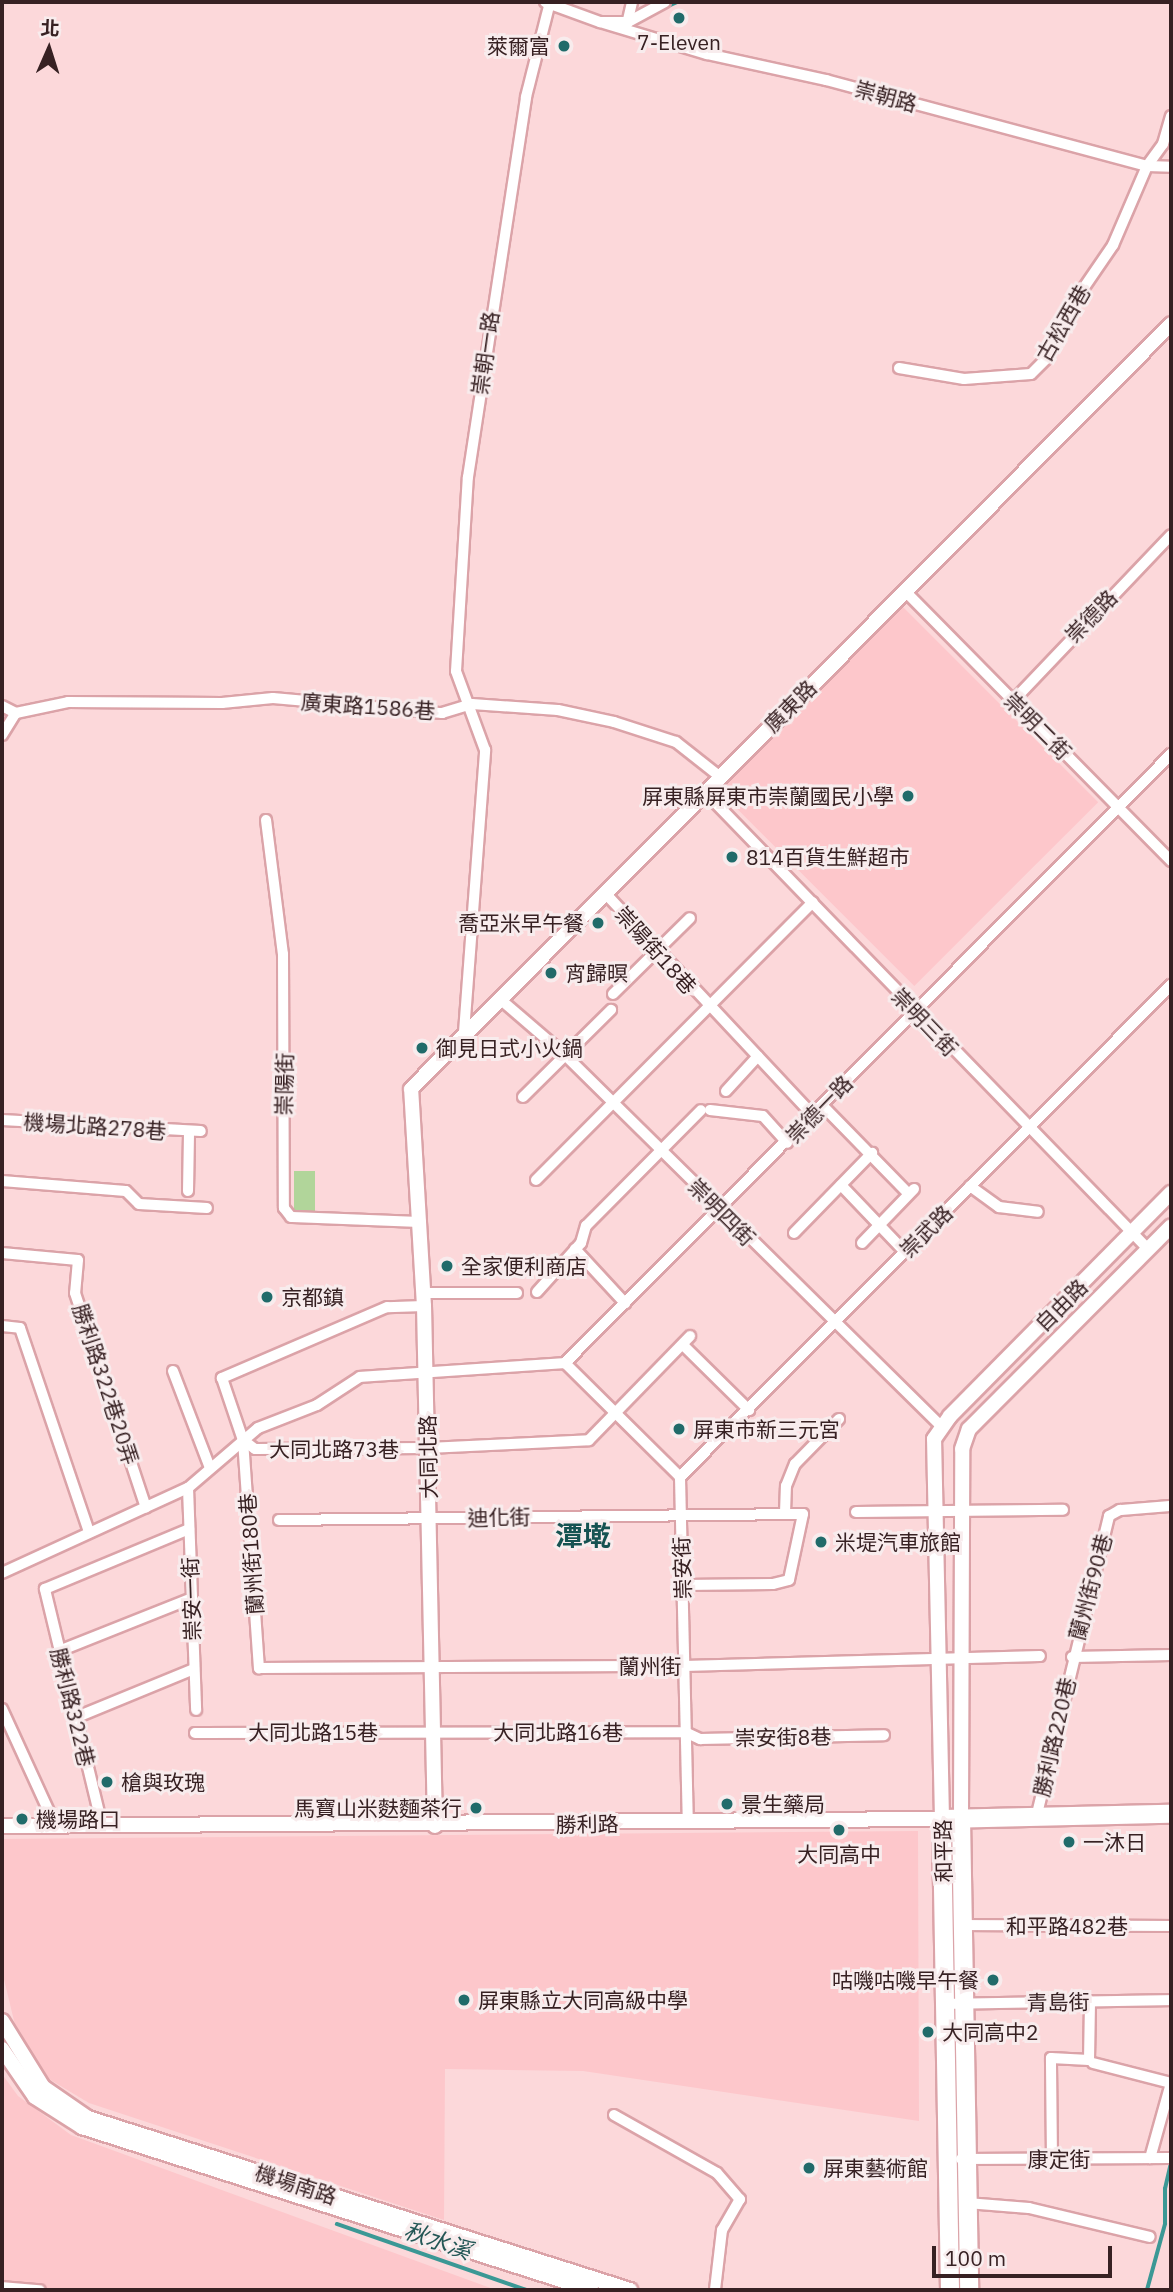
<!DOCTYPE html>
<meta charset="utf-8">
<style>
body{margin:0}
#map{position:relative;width:1173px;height:2292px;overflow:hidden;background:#fcd8da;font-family:"IBM Plex Sans","Noto Sans TC",sans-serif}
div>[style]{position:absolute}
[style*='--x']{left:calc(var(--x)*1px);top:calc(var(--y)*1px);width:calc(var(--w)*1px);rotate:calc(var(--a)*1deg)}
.built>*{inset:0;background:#fdc7cb;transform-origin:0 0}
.green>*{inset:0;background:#b1d59a;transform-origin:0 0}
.stream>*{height:3.5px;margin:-1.75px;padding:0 1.75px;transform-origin:1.75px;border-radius:1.75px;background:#3b9895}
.roads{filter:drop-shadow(2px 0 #dba3a8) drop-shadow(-2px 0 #dba3a8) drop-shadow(0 2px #dba3a8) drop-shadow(0 -2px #dba3a8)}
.minor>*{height:10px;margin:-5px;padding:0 5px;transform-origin:5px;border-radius:5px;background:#fff}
.tertiary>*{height:14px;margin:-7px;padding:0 7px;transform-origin:7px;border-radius:7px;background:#fff}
.primary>*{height:18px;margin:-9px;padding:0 9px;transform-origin:9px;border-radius:9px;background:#fff}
.dots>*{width:19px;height:19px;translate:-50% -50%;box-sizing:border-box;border:4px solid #f8eced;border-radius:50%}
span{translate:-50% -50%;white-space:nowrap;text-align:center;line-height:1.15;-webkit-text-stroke:6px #f8eced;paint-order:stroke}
.poi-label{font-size:21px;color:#372123}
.right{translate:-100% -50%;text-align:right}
.left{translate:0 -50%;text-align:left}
.street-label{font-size:21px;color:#372123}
.water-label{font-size:23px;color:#245756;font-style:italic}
.district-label{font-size:28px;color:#165352;font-weight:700}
.frame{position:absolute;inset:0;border:4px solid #372123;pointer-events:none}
.north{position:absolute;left:14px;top:14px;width:70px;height:70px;-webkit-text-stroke:5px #f8eced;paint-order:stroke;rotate:3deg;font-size:19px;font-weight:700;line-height:28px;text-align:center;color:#372123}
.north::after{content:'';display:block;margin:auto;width:24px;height:32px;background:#372123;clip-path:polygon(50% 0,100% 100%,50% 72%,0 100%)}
.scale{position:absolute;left:932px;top:2246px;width:180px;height:32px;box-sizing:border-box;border:4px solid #372123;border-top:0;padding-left:9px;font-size:21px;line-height:24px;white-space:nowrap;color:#372123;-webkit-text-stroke:5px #f8eced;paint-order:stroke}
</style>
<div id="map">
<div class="built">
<div style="left:903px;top:607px;width:276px;height:260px;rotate:45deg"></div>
<div style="clip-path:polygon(918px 1831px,919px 2121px,583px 2071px,445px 2069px,444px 2220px,89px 2103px,49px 2079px,16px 2029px,2px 1971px,2px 1839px)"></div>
<div style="clip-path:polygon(2px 2074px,18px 2096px,71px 2135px,496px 2290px,2px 2290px)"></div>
</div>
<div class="green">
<div style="left:294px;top:1171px;width:21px;height:41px"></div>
</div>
<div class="stream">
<div style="--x:666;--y:7;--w:12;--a:-24"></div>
<div style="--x:337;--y:2224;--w:201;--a:19.2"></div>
<div style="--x:1147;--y:2290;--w:68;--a:-74.7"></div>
<div style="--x:1165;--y:2224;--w:35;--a:-90"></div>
<div style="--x:1165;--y:2189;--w:27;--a:-77"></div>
</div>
<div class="roads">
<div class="minor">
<div style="--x:545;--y:2;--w:59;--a:20"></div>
<div style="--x:600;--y:22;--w:28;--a:0"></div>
<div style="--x:628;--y:22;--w:42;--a:-28.4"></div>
<div style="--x:600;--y:22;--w:112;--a:16.7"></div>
<div style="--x:707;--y:54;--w:122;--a:12.3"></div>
<div style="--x:826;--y:80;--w:332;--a:15"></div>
<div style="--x:1147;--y:166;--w:24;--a:2"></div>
<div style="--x:627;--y:24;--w:23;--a:-77"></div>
<div style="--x:899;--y:368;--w:66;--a:9.6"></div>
<div style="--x:964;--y:379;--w:67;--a:-4.3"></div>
<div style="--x:1031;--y:374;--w:21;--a:-45"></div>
<div style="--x:1046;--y:359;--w:37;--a:-70"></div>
<div style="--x:1059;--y:324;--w:96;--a:-55.6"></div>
<div style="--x:1113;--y:245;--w:86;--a:-66.7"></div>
<div style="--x:1147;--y:166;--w:27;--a:-54"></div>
<div style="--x:1163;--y:144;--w:29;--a:-74"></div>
<div style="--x:906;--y:592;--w:378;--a:45.4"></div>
<div style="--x:1013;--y:701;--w:229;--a:-46.4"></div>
<div style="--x:2;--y:706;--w:16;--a:27"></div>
<div style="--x:2;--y:735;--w:26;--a:-58"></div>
<div style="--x:16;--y:713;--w:53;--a:-11.9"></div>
<div style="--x:68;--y:702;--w:154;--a:0.4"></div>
<div style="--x:222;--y:703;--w:51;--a:-5.6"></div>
<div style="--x:273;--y:698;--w:170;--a:5.1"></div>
<div style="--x:442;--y:713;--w:31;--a:-17"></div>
<div style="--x:472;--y:704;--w:86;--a:4"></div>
<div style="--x:558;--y:710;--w:57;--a:12.1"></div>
<div style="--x:614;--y:722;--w:65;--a:17.9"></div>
<div style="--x:676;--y:742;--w:55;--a:38.3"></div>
<div style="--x:704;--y:791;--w:639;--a:45.89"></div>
<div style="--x:266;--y:820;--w:135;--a:82.8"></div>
<div style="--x:283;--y:954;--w:254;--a:89.8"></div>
<div style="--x:284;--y:1208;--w:11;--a:52"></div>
<div style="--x:291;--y:1217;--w:130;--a:2.2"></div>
<div style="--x:605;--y:893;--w:303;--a:46.9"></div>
<div style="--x:613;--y:994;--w:108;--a:-44.6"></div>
<div style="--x:500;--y:999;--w:86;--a:40.7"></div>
<div style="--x:565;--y:1055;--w:530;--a:44.62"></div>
<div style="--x:464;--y:1032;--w:283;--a:-85.7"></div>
<div style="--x:485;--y:750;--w:84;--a:-110.2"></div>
<div style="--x:456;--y:671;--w:194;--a:-86.5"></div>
<div style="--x:468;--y:477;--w:384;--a:-81.3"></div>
<div style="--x:526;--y:97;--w:98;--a:-75.8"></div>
<div style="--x:726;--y:1091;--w:47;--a:-47.6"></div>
<div style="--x:523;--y:1097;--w:124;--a:-44.7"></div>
<div style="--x:822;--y:1105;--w:124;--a:45.7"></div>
<div style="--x:710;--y:1110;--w:53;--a:6.5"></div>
<div style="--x:763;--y:1116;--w:36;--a:48"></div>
<div style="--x:2;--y:1120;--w:199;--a:3.2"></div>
<div style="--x:536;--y:1180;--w:392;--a:-45.1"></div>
<div style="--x:2;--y:1181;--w:124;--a:4.6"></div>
<div style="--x:126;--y:1191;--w:18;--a:45"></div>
<div style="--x:139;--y:1204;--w:68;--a:3.4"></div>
<div style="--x:841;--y:1185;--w:93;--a:46.3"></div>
<div style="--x:970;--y:1186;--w:36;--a:36"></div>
<div style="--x:999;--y:1207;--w:39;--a:7"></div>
<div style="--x:188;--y:1191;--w:59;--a:-89"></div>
<div style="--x:794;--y:1233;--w:112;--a:-45.7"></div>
<div style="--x:862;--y:1243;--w:75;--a:-46.1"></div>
<div style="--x:575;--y:1249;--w:74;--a:47.2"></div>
<div style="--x:2;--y:1253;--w:76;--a:5.3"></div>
<div style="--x:78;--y:1260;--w:33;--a:95"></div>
<div style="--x:75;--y:1293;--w:226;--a:71.7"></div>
<div style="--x:537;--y:1292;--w:66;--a:-48.1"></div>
<div style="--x:581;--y:1243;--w:18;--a:-74"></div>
<div style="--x:586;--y:1226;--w:163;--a:-45.2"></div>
<div style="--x:423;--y:1293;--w:94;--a:0"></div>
<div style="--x:424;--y:1306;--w:37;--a:178"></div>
<div style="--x:387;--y:1307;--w:180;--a:156.7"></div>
<div style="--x:222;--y:1378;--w:65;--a:71.3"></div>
<div style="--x:243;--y:1440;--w:229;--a:86"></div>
<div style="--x:259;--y:1668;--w:425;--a:-0.3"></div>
<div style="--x:684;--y:1666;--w:356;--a:-1.6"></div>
<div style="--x:2;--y:1326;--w:18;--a:6"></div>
<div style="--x:20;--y:1328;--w:215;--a:71.3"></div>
<div style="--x:683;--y:1345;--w:93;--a:44.6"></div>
<div style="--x:565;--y:1363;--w:162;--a:44.7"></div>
<div style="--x:680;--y:1477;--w:345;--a:88.7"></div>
<div style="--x:173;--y:1371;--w:104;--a:69.1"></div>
<div style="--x:243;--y:1440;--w:15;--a:37"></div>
<div style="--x:255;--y:1449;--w:173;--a:-0.3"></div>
<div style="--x:428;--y:1448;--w:161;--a:-2.8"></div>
<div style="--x:589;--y:1440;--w:145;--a:-45.8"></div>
<div style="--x:680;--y:1477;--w:695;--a:-45.06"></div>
<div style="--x:188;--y:1488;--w:222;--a:87.9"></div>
<div style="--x:856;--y:1512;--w:207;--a:-0.6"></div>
<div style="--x:785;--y:1513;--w:27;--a:-88"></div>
<div style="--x:786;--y:1486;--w:24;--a:-68"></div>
<div style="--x:795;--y:1464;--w:63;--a:-45.6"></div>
<div style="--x:279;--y:1520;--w:524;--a:-0.66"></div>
<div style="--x:803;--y:1514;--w:67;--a:102"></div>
<div style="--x:789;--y:1580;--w:16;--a:166"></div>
<div style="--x:773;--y:1584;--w:90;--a:179.4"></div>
<div style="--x:2;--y:1573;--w:205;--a:-24.6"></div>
<div style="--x:188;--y:1488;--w:92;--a:-40.6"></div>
<div style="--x:258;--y:1428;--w:63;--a:-21.3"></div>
<div style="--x:317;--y:1405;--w:51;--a:-33.1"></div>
<div style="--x:360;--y:1377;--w:205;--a:-3.9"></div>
<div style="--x:565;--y:1363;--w:859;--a:-45.14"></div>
<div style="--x:59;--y:1651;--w:143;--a:-21.7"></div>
<div style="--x:1072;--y:1657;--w:99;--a:-1.2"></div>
<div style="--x:2;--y:1709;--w:128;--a:65.4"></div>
<div style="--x:77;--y:1717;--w:126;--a:-22.3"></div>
<div style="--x:195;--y:1733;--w:490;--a:-0.1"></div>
<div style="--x:685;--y:1732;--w:17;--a:25"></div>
<div style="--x:700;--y:1739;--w:184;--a:-1.2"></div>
<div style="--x:1036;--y:1818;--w:311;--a:-76.4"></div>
<div style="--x:1109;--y:1516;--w:13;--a:-29"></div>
<div style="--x:1120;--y:1510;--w:51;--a:-4.5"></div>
<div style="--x:102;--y:1825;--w:243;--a:-103.6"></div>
<div style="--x:45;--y:1589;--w:156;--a:-22.6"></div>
<div style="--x:962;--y:1925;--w:209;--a:0.3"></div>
<div style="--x:945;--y:2004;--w:226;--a:-1"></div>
<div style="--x:1093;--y:2063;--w:81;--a:14.4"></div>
<div style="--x:1171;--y:2083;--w:78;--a:105.6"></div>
<div style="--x:614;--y:2115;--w:118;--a:29.4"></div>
<div style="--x:717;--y:2173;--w:35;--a:49"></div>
<div style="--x:740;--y:2199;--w:36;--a:120"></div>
<div style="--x:722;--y:2230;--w:60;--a:96.7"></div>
<div style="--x:961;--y:2159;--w:210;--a:-0.3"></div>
<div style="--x:1052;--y:2159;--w:101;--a:-90.6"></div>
<div style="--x:1051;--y:2058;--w:38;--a:3"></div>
<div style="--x:1089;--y:2060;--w:59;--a:-89"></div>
<div style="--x:967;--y:2203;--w:62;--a:4.6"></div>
<div style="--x:1029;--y:2208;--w:124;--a:13.5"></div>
<div style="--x:2;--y:2287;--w:38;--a:5"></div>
</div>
<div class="tertiary">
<div style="--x:961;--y:1818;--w:369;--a:-89.8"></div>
<div style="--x:962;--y:1449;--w:21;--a:-71"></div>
<div style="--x:969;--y:1429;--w:286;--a:-45.1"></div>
<div style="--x:2;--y:1826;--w:940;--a:-0.43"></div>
<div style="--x:942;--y:1819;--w:380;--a:-91.2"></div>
<div style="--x:934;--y:1439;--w:28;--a:-55"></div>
<div style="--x:950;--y:1416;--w:314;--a:-45.3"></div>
<div style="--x:435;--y:1826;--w:520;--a:-91.21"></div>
<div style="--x:424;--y:1306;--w:217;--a:-93.4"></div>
<div style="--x:411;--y:1089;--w:1078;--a:-45.19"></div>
<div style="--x:2;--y:2021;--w:78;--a:58.2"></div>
<div style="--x:43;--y:2087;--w:55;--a:34.6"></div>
<div style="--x:88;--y:2118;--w:569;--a:17.61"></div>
<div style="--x:2;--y:2049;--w:58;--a:55.5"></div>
<div style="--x:35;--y:2097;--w:56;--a:32.6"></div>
<div style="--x:82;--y:2127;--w:535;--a:17.72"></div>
</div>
<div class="primary">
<div style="--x:961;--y:1818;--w:472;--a:89"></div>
<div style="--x:950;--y:2290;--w:471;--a:-91"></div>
<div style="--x:942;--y:1819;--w:229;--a:-1.3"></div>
</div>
</div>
<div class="dots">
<div style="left:679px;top:18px;background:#206b6a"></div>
<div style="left:564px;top:46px;background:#206b6a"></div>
<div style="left:908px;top:796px;background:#206b6a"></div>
<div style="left:732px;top:857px;background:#206b6a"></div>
<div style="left:598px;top:923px;background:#206b6a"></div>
<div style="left:551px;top:973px;background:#206b6a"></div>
<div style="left:422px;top:1048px;background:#206b6a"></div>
<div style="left:447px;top:1266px;background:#206b6a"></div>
<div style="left:267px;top:1297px;background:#206b6a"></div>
<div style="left:679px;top:1429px;background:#206b6a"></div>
<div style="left:821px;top:1542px;background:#206b6a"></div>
<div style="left:107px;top:1782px;background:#206b6a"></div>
<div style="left:727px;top:1804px;background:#206b6a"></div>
<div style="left:476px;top:1808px;background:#206b6a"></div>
<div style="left:22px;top:1819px;background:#206b6a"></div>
<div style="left:839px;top:1830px;background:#206b6a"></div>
<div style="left:1069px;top:1842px;background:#206b6a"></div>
<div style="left:993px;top:1980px;background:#206b6a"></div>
<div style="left:464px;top:2000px;background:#206b6a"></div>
<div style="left:928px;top:2032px;background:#206b6a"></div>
<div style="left:809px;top:2168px;background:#206b6a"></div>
</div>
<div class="poi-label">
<span style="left:679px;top:42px">7-Eleven</span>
<span class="right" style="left:550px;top:46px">萊爾富</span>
<span class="right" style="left:894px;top:796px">屏東縣屏東市崇蘭國民小學</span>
<span class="left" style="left:746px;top:857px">814百貨生鮮超市</span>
<span class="right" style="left:584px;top:923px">喬亞米早午餐</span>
<span class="left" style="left:565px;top:973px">宵歸暝</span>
<span class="left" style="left:436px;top:1048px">御見日式小火鍋</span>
<span class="left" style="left:461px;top:1266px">全家便利商店</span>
<span class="left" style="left:281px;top:1297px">京都鎮</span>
<span class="left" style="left:693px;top:1429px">屏東市新三元宮</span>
<span class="left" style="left:835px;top:1542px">米堤汽車旅館</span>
<span class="left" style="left:121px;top:1782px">槍與玫瑰</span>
<span class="left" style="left:741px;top:1804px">景生藥局</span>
<span class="right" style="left:462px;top:1808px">馬寶山米麩麵茶行</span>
<span class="left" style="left:36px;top:1819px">機場路口</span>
<span class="left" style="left:1083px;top:1842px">一沐日</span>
<span style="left:839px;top:1854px">大同高中</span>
<span class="right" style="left:979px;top:1980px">咕嘰咕嘰早午餐</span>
<span class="left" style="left:478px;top:2000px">屏東縣立大同高級中學</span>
<span class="left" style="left:942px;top:2032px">大同高中2</span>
<span class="left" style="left:823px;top:2168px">屏東藝術館</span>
</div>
<div class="street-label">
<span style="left:886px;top:96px;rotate:15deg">崇朝路</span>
<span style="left:1063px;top:323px;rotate:-60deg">古松西巷</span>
<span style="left:485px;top:353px;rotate:-82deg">崇朝一路</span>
<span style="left:1091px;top:616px;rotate:-46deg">崇德路</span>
<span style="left:368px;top:706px;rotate:4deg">廣東路1586巷</span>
<span style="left:790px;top:706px;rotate:-45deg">廣東路</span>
<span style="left:1038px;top:726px;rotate:45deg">崇明二街</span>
<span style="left:656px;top:950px;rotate:48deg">崇陽街18巷</span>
<span style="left:925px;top:1022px;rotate:46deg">崇明三街</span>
<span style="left:284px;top:1084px;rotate:-89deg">崇陽街</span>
<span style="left:819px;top:1109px;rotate:-46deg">崇德一路</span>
<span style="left:95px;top:1126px;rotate:4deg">機場北路278巷</span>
<span style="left:722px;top:1212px;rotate:45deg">崇明四街</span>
<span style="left:926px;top:1231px;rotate:-45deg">崇武路</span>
<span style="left:1061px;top:1305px;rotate:-45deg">自由路</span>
<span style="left:106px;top:1384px;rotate:72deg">勝利路322巷20弄</span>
<span style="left:334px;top:1449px">大同北路73巷</span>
<span style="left:428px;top:1457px;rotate:-91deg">大同北路</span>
<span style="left:499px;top:1517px;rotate:-1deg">迪化街</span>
<span style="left:251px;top:1554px;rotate:-94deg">蘭州街180巷</span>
<span style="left:682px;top:1568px;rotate:-92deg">崇安街</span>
<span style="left:1090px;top:1587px;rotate:-75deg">蘭州街90巷</span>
<span style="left:191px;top:1599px;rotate:-92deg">崇安一街</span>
<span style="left:650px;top:1666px">蘭州街</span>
<span style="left:73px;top:1707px;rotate:76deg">勝利路322巷</span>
<span style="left:313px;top:1732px">大同北路15巷</span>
<span style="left:558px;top:1732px">大同北路16巷</span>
<span style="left:783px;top:1737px;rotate:-1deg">崇安街8巷</span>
<span style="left:1054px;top:1737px;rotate:-77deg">勝利路220巷</span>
<span style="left:587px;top:1824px;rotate:-1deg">勝利路</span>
<span style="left:943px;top:1851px;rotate:-91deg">和平路</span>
<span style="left:1067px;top:1926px">和平路482巷</span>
<span style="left:1058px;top:2002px;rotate:-1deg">青島街</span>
<span style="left:1059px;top:2159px">康定街</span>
<span style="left:296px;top:2184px;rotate:18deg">機場南路</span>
</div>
<div class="water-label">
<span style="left:438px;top:2240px;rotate:19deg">秋水溪</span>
</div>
<div class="district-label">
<span style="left:583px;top:1536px">潭墘</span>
</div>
<div class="frame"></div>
<div class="north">北</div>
<div class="scale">100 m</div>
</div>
